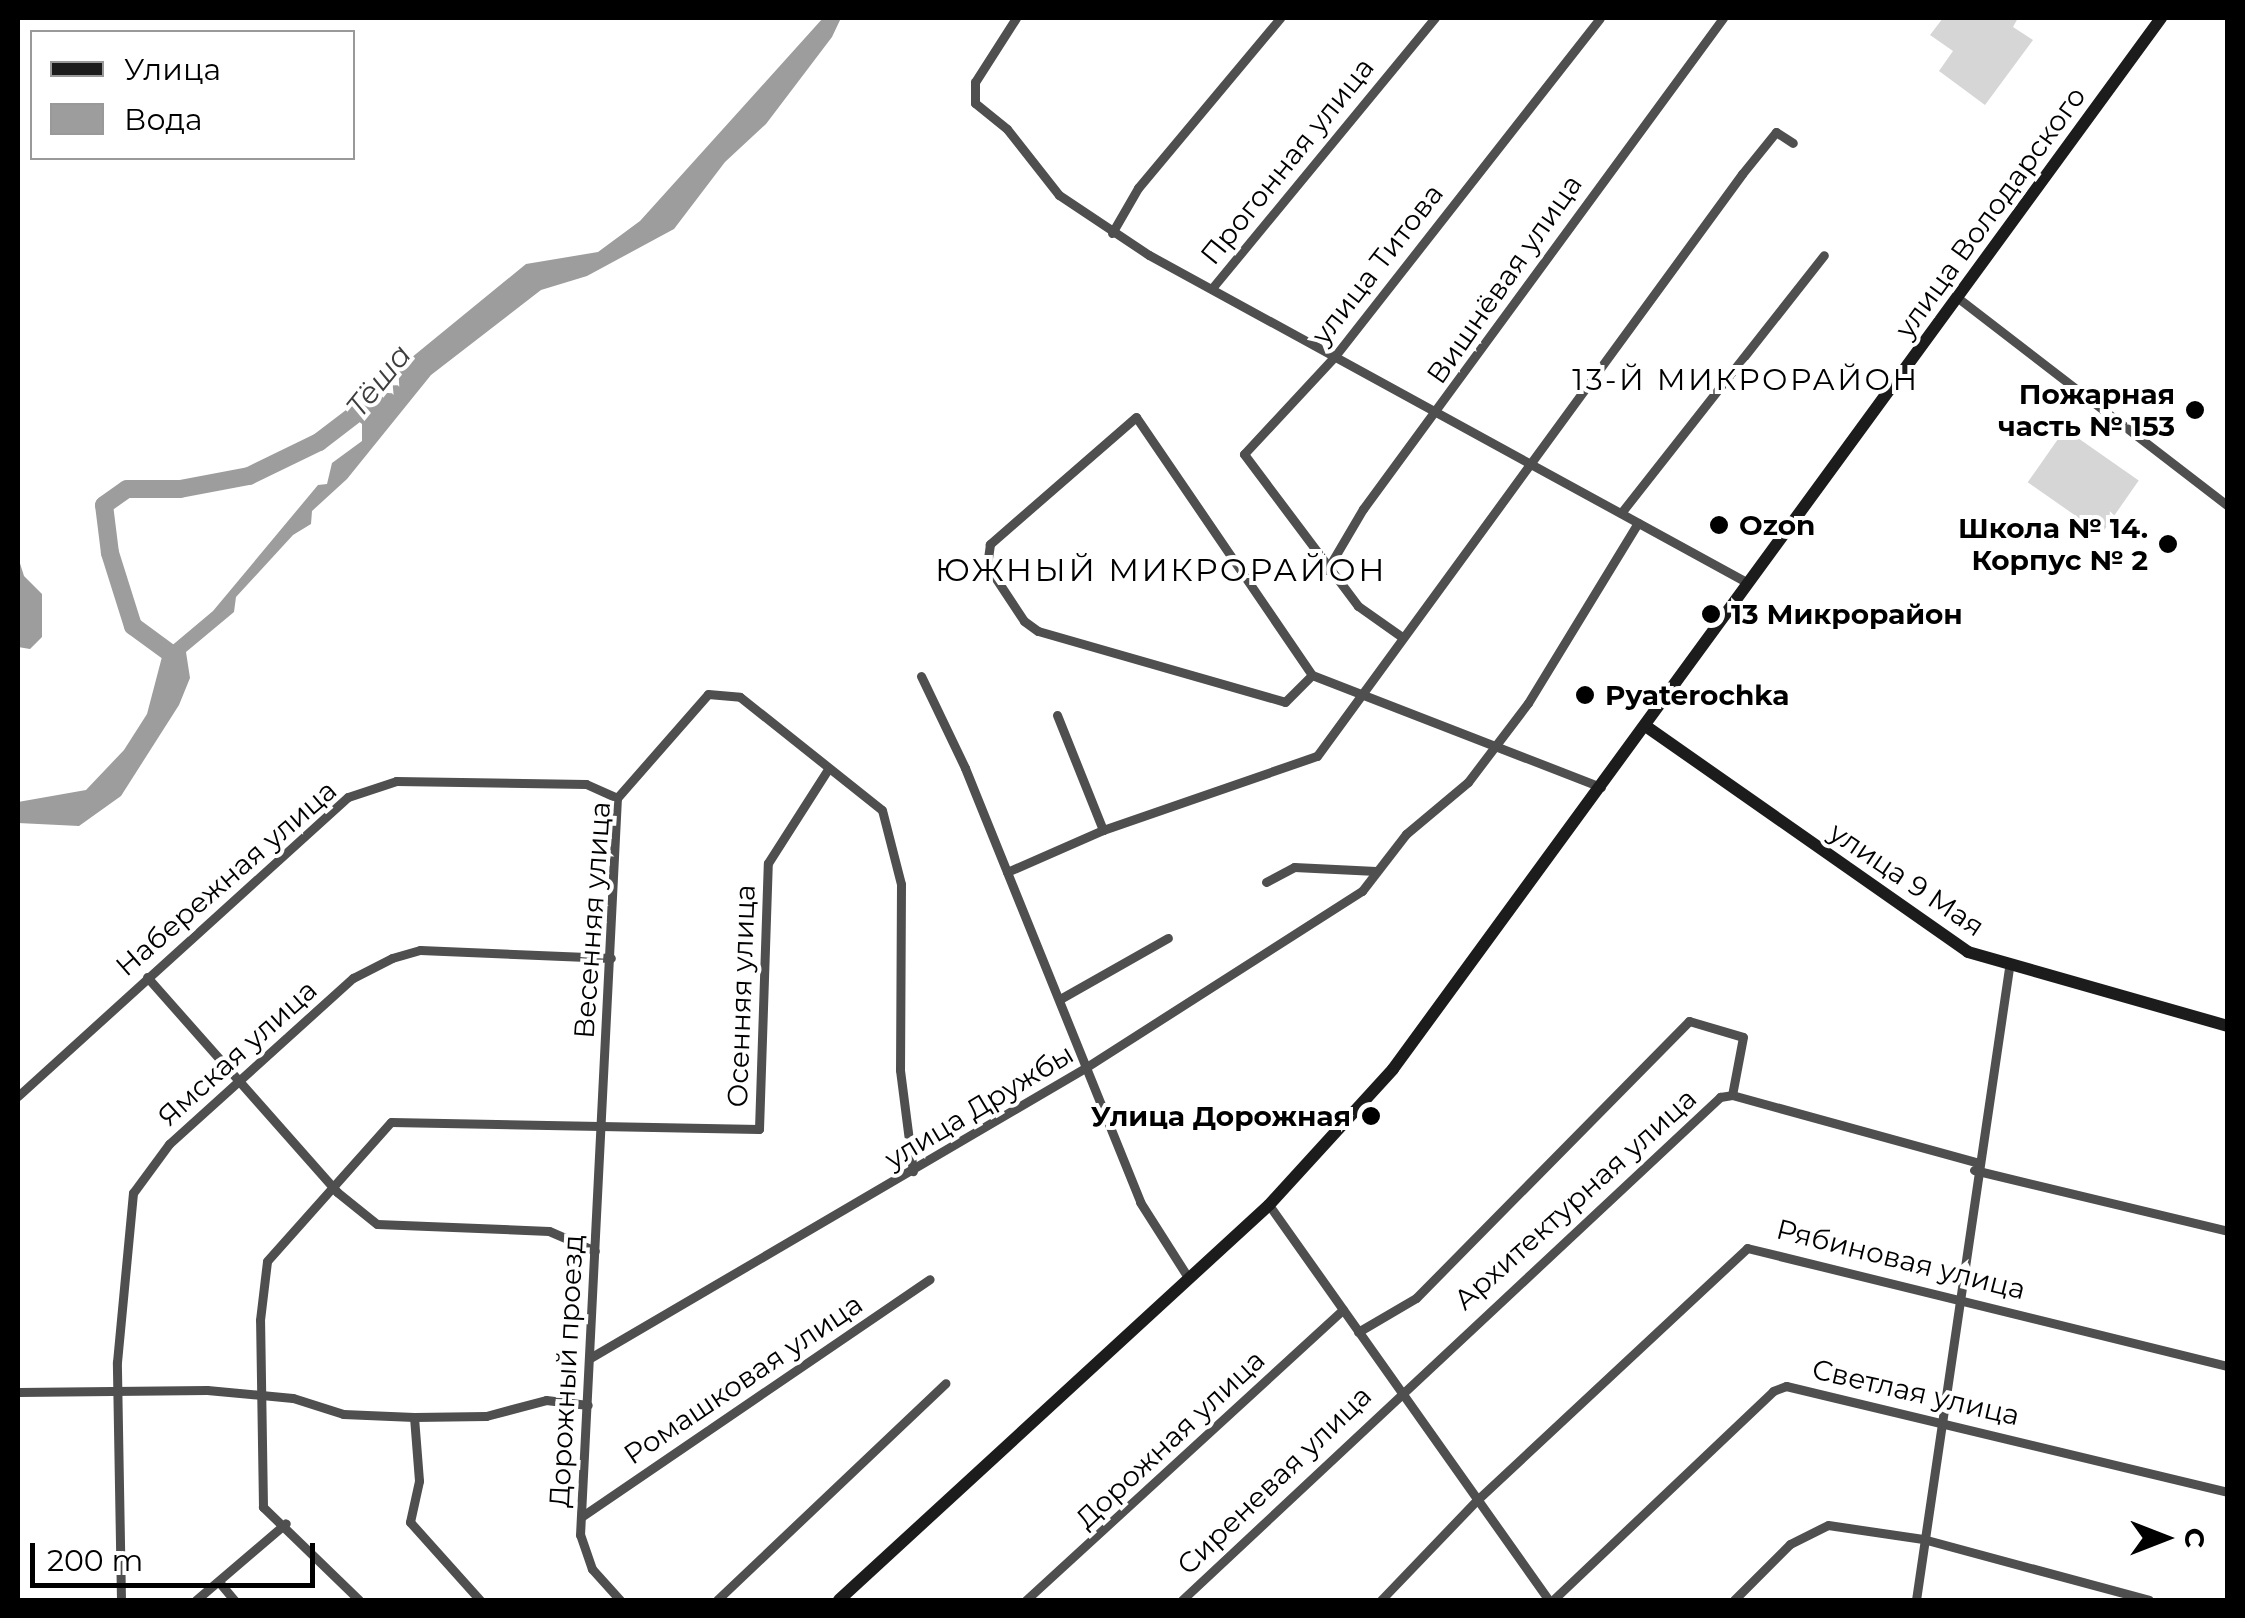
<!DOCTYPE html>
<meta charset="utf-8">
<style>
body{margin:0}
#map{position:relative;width:2245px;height:1618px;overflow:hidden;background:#fff;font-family:Montserrat,sans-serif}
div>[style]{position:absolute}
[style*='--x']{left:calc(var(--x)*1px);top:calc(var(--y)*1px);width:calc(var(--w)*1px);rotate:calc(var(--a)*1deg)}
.green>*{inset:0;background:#d6d6d6;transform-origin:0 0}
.water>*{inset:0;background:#9d9d9d}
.river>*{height:18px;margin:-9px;padding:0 9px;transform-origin:9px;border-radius:9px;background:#9d9d9d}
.street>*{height:9px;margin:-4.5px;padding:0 4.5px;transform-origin:4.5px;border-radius:4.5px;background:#4f4f4f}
.secondary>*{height:12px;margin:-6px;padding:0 6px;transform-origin:6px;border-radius:6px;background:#1c1c1c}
.dots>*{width:28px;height:28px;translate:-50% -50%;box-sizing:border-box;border:5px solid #fff;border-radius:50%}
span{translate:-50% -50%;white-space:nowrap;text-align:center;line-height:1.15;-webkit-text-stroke:8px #fff;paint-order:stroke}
.street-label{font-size:28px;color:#000}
.poi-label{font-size:28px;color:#000;font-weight:700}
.right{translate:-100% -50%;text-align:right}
.left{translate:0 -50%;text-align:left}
.neighbourhood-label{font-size:30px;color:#000;letter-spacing:2.5px}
.water-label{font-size:30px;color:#3e3e3e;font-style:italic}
.quarter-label{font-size:32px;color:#000;letter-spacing:2.5px}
.frame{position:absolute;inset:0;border:20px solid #000;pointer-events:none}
.legend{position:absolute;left:30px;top:30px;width:325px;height:130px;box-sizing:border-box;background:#fff;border:2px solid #999;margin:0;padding:12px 18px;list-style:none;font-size:30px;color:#000}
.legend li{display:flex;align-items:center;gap:20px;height:50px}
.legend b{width:50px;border:2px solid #999}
.north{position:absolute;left:2115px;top:1488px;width:100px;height:100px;-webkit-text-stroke:8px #fff;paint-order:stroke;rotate:90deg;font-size:28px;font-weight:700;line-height:40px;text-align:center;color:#000}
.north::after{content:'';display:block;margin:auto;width:35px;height:45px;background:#000;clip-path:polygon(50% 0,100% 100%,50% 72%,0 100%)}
.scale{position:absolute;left:30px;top:1543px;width:285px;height:45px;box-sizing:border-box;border:5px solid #000;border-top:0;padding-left:12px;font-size:30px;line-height:35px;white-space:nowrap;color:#000;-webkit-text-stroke:8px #fff;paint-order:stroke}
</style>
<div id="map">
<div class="green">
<div style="clip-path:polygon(1943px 18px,2018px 18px,2013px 27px,2033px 40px,1985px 105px,1939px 71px,1953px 51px,1930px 35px)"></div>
<div style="left:2065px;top:429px;width:90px;height:65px;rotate:35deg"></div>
</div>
<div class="water">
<div style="clip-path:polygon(823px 18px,841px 18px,832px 37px,766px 124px,725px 162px,674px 229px,587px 276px,541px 290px,431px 375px,347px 479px,312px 511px,311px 524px,293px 535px,236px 597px,234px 612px,186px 652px,190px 678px,179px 705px,121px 796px,79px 826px,18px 823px,18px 802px,86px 790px,124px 750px,147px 714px,163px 653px,213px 611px,318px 485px,327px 484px,332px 463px,362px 441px,362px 424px,348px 413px,361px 408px,389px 376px,526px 264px,598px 252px,640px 221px)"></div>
<div style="clip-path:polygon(18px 557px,24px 576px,42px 594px,42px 637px,30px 649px,18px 647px)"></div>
</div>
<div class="river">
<div style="--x:174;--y:656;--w:51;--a:-143.8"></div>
<div style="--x:133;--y:626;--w:77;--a:-107.5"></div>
<div style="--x:110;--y:553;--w:48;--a:-97.1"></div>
<div style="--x:104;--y:505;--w:28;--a:-35"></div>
<div style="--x:127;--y:489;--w:53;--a:0"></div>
<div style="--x:180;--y:489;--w:70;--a:-10.7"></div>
<div style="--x:249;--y:476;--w:78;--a:-25.9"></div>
<div style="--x:319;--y:442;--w:64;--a:-37.4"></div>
</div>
<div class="street">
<div style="--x:1016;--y:18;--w:76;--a:122.6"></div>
<div style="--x:975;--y:82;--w:21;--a:90"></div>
<div style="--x:975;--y:103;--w:41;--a:39.1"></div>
<div style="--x:1007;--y:129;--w:84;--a:51.8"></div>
<div style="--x:1059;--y:195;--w:108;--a:33.7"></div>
<div style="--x:1149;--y:255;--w:683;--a:28.7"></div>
<div style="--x:1112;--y:233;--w:52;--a:-60"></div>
<div style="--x:1138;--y:188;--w:222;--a:-50.1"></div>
<div style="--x:1213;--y:287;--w:349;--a:-50.5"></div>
<div style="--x:1958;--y:298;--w:341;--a:37.6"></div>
<div style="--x:1621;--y:513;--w:328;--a:-51.8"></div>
<div style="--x:1327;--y:570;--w:71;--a:-59.5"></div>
<div style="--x:1363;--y:509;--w:609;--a:-53.75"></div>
<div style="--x:1402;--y:637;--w:54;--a:-144.8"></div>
<div style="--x:1358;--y:606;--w:190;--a:-126.9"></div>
<div style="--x:1244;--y:454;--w:134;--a:-47.1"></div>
<div style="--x:1335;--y:356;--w:429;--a:-51.9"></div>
<div style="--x:1312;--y:675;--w:312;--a:-124.3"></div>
<div style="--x:1136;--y:417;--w:194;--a:139"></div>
<div style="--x:990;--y:544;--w:21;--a:98"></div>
<div style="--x:987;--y:565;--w:67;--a:56.5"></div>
<div style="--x:1024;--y:621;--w:17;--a:36"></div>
<div style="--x:1038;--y:631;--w:257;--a:16"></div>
<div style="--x:1285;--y:702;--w:38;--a:-45"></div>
<div style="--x:1312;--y:675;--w:310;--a:21.2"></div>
<div style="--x:921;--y:676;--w:102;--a:64.4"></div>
<div style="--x:965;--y:768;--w:468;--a:68"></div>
<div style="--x:1140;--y:1202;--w:91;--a:57.5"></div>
<div style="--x:1057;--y:715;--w:124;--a:68.2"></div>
<div style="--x:1007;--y:872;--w:105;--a:-23.6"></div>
<div style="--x:1103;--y:830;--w:226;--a:-19.1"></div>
<div style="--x:1317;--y:756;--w:721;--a:-53.86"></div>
<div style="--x:1742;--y:174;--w:54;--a:-51"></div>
<div style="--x:1776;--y:132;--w:20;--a:33"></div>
<div style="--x:1266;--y:882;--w:32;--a:-28"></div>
<div style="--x:1294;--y:867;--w:82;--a:2.8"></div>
<div style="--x:147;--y:977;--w:287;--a:48.5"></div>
<div style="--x:337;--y:1192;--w:51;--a:38.7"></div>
<div style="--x:377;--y:1224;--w:172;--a:2.3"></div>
<div style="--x:549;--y:1231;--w:50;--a:23.5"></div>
<div style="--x:1060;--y:999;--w:124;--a:-29.5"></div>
<div style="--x:18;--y:1096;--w:445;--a:-42.2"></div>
<div style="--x:348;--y:797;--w:51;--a:-18.4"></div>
<div style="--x:396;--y:781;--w:190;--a:0.9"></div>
<div style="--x:586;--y:784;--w:34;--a:24"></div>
<div style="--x:1974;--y:1170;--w:261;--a:13.5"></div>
<div style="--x:1269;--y:1205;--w:484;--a:54.7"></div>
<div style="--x:1358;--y:1332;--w:67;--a:-30.4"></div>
<div style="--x:1416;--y:1298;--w:389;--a:-45.4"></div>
<div style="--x:1689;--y:1021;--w:56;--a:16.5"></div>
<div style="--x:1743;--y:1037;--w:59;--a:100.7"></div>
<div style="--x:590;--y:1358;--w:574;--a:-30.36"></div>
<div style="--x:1085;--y:1068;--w:329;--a:-32.6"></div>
<div style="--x:1362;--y:891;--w:72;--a:-52.3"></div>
<div style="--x:1406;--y:834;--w:81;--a:-40"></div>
<div style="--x:1468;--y:782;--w:99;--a:-52.8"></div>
<div style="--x:1528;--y:703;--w:211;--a:-58.6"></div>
<div style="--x:18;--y:1392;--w:189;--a:-0.6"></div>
<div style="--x:207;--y:1390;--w:86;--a:5.3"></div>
<div style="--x:293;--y:1398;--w:52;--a:17.7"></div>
<div style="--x:343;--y:1414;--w:71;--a:2.4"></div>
<div style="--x:414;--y:1417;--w:72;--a:-0.8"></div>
<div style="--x:486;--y:1416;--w:62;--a:-14.9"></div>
<div style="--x:546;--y:1400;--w:42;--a:6.8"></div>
<div style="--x:414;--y:1417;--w:64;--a:85.5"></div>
<div style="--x:419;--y:1481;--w:42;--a:102.4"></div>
<div style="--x:410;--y:1522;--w:105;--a:48.1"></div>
<div style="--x:581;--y:1517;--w:422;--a:-34.3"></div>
<div style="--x:219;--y:1582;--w:23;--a:50"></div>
<div style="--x:121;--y:1600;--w:238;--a:-91"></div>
<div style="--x:117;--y:1362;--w:170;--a:-84.6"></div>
<div style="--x:133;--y:1193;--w:61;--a:-53.7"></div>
<div style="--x:169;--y:1144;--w:248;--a:-42.1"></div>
<div style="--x:353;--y:978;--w:44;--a:-27.1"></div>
<div style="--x:392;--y:958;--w:29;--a:-16"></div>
<div style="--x:420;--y:950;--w:191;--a:2.4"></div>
<div style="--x:196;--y:1600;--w:118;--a:-40.5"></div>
<div style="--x:359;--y:1600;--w:134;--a:-135.9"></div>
<div style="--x:263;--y:1507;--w:187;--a:-90.9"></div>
<div style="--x:260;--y:1320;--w:59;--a:-83.2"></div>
<div style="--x:267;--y:1261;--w:186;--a:-48.3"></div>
<div style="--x:391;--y:1122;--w:368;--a:1.1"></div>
<div style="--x:759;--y:1129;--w:266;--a:-88.1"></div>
<div style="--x:768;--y:863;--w:112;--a:-57.4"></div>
<div style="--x:620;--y:1600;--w:42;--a:-132.1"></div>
<div style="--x:592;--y:1569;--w:36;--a:-109"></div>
<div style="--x:580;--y:1535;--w:738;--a:-87.13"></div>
<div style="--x:617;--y:798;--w:138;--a:-48.8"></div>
<div style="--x:708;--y:694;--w:32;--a:5"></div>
<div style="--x:740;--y:697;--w:181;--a:38.5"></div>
<div style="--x:882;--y:810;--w:76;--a:75.6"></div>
<div style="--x:901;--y:884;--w:186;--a:90.3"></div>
<div style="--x:900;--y:1070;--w:102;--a:82.7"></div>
<div style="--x:717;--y:1600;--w:315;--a:-43.5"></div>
<div style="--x:1026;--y:1600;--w:430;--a:-42.5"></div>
<div style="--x:1182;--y:1600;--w:737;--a:-43.07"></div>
<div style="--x:1720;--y:1097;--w:12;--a:-9"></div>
<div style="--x:1732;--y:1095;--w:253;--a:15.4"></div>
<div style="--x:1381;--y:1600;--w:137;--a:-46.2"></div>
<div style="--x:1476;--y:1501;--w:371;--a:-43"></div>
<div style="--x:1747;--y:1248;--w:495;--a:13.8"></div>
<div style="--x:1553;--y:1600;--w:303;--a:-43.5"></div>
<div style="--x:1773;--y:1391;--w:14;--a:-21"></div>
<div style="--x:1786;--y:1386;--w:455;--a:13.5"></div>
<div style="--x:1734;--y:1600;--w:79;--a:-45"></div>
<div style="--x:1790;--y:1544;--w:42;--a:-26.6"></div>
<div style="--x:1828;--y:1525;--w:96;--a:8.4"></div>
<div style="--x:1923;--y:1539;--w:234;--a:15.1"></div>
<div style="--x:1916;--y:1600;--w:639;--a:-81.63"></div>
</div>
<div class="secondary">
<div style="--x:1647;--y:727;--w:392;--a:35"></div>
<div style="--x:1968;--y:952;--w:270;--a:15.9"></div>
<div style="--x:839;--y:1600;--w:584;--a:-42.57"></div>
<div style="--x:1269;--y:1205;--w:184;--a:-47.6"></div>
<div style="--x:1393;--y:1069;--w:1302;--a:-53.84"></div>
</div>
<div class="dots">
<div style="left:2195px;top:410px;background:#000"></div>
<div style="left:1719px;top:525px;background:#000"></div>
<div style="left:2168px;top:544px;background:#000"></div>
<div style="left:1711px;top:614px;background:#000"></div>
<div style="left:1585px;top:695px;background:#000"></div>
<div style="left:1371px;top:1116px;background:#000"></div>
</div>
<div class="street-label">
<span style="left:1287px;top:161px;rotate:-51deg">Прогонная улица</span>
<span style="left:1990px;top:212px;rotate:-54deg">улица Володарского</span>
<span style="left:1377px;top:264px;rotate:-52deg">улица Титова</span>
<span style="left:1504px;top:279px;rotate:-55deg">Вишнёвая улица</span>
<span style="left:226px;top:878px;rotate:-41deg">Набережная улица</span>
<span style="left:1907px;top:879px;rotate:34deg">улица 9 Мая</span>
<span style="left:592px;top:920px;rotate:-86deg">Весенняя улица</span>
<span style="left:741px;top:996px;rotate:-88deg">Осенняя улица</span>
<span style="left:237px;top:1053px;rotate:-42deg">Ямская улица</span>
<span style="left:979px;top:1106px;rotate:-31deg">улица Дружбы</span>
<span style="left:1575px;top:1199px;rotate:-42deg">Архитектурная улица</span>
<span style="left:1901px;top:1259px;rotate:14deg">Рябиновая улица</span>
<span style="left:566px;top:1371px;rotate:-87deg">Дорожный проезд</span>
<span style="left:743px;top:1379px;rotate:-34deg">Ромашковая улица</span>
<span style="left:1916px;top:1392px;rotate:13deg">Светлая улица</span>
<span style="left:1170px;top:1439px;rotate:-43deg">Дорожная улица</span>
<span style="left:1274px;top:1480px;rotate:-44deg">Сиреневая улица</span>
</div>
<div class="poi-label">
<span class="right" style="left:2175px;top:410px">Пожарная<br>часть № 153</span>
<span class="left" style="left:1739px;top:525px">Ozon</span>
<span class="right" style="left:2148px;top:544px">Школа № 14.<br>Корпус № 2</span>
<span class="left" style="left:1731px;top:614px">13 Микрорайон</span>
<span class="left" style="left:1605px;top:695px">Pyaterochka</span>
<span class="right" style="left:1351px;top:1116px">Улица Дорожная</span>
</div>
<div class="neighbourhood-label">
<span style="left:1746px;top:380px">13-Й МИКРОРАЙОН</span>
</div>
<div class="water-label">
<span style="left:379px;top:381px;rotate:-51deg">Тёша</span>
</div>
<div class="quarter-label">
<span style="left:1161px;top:570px">ЮЖНЫЙ МИКРОРАЙОН</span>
</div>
<div class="frame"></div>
<ul class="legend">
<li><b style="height:12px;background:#1c1c1c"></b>Улица</li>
<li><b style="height:28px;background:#9d9d9d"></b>Вода</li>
</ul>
<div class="north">С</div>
<div class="scale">200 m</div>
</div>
